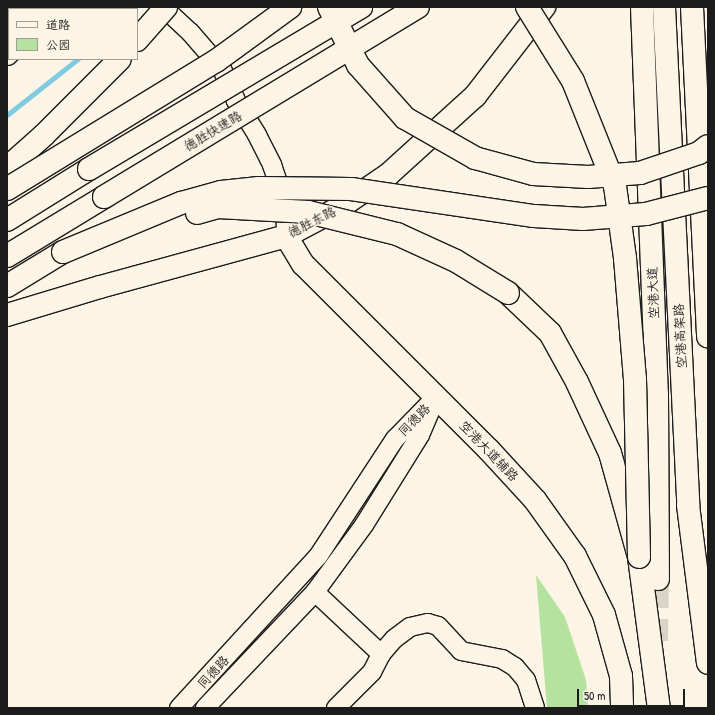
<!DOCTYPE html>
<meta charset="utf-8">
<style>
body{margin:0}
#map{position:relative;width:715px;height:715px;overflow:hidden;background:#fcf5e5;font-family:"Patrick Hand","LXGW WenKai TC",sans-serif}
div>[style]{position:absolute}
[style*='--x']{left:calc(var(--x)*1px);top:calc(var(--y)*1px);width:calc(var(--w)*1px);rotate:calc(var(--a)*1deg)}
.green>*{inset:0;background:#b6e2a0}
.stream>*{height:4.5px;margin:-2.25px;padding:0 2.25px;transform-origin:2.25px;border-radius:2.25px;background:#81cbe2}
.major-tunnel>*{height:22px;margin-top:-11px;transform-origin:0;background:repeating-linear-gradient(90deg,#dad4c7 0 22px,transparent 0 33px)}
.roads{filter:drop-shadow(1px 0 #1c1c1c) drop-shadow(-1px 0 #1c1c1c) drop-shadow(0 1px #1c1c1c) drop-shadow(0 -1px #1c1c1c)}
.minor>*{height:18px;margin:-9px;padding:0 9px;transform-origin:9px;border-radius:9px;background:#fcf5e5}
.major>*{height:22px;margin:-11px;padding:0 11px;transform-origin:11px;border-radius:11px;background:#fcf5e5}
.highway>*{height:22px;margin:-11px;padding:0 11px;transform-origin:11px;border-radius:11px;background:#fcf5e5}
.bridges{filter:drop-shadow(1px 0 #1c1c1c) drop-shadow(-1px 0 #1c1c1c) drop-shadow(0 1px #1c1c1c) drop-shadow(0 -1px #1c1c1c)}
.highway-bridge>*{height:22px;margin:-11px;padding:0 11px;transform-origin:11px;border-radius:11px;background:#fcf5e5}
span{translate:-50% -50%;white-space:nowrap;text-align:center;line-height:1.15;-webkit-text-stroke:3px #fcf5e5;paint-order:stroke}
.street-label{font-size:13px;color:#1c1c1c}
.frame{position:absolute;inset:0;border:8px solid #1c1c1c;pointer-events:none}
.legend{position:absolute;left:8px;top:8px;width:130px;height:52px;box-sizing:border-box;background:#fcf5e5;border:1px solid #a29e95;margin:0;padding:5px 7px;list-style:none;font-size:12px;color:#1c1c1c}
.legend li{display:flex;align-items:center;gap:8px;height:20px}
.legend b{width:20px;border:1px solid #a29e95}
.scale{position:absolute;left:577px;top:689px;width:108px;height:18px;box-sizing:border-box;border:2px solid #1c1c1c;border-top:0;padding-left:5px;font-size:12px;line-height:14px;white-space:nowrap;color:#1c1c1c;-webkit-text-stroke:3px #fcf5e5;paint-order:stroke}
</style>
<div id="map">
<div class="green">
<div style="clip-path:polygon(536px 575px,565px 617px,586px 680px,588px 708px,547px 708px)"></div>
</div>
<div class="stream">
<div style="--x:123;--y:9;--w:3;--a:-45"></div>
<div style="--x:7;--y:115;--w:90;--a:-38.3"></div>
</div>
<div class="major-tunnel">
<div style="--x:657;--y:641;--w:62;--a:-89.1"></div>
</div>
<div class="roads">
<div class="minor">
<div style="--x:163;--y:7;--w:37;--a:43"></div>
<div style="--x:190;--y:32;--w:49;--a:49.1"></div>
<div style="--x:222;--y:69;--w:35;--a:66"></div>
<div style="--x:236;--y:101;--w:40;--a:58"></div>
<div style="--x:257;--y:135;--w:34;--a:63"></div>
<div style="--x:272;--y:165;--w:39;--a:71"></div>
<div style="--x:285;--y:202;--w:34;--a:88"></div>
<div style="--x:315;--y:592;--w:91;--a:43.2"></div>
<div style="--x:179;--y:708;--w:207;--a:-47.5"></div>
<div style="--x:319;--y:555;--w:139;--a:-56.8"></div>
<div style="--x:395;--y:439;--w:59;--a:-45.7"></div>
<div style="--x:205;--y:708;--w:160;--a:-46.5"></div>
<div style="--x:315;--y:592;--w:83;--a:-53.8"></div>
<div style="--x:364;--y:525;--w:106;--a:-58.1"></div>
<div style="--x:420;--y:435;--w:30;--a:-67"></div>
<div style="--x:336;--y:708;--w:51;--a:-45"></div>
<div style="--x:372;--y:672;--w:20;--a:-63"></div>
<div style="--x:381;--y:654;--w:20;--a:-49"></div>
<div style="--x:394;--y:639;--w:20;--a:-37"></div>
<div style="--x:410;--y:627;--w:18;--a:-13"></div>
<div style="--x:428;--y:623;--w:10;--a:17"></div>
<div style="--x:438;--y:626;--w:34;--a:47"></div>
<div style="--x:461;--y:651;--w:42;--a:11"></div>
<div style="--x:502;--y:659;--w:15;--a:32"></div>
<div style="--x:515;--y:667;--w:17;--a:50"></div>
<div style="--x:526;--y:680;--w:29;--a:72"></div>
</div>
<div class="major">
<div style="--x:642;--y:7;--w:387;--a:87.8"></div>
<div style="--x:657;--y:394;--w:185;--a:89.7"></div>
<div style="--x:50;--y:9;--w:3;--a:-45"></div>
<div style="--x:7;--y:54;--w:3;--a:-45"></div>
<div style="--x:286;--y:236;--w:33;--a:59"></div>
<div style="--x:303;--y:264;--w:263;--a:45"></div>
<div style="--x:489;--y:450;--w:68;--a:47.4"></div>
<div style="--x:535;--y:500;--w:69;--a:54.5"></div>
<div style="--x:575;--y:556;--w:66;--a:63.8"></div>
<div style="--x:604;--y:615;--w:63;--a:74.4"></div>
<div style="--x:621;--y:676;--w:32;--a:88"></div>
<div style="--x:7;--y:315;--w:97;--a:-16.8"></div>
<div style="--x:100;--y:287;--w:193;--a:-15.3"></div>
<div style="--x:286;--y:236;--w:60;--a:-27.8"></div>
<div style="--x:339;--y:208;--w:60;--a:-34.2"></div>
<div style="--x:389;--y:174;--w:116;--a:-42.2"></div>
<div style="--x:475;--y:96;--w:113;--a:-52.2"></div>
</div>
<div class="highway">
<div style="--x:664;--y:7;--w:499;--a:87.2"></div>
<div style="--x:688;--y:505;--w:159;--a:82.8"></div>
<div style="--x:692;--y:7;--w:330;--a:87.2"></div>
<div style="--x:7;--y:168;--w:50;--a:-41.7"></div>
<div style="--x:44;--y:135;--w:107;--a:-45"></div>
<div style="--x:7;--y:220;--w:97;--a:-31.9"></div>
<div style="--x:7;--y:256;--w:114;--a:-31.3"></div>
<div style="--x:7;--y:286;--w:66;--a:-31.3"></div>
<div style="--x:508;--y:293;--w:58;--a:43.6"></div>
<div style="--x:550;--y:333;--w:56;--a:61.1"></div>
<div style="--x:577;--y:382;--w:78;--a:65.1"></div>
<div style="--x:610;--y:453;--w:108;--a:74.4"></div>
<div style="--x:639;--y:557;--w:152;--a:82.5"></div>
</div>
</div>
<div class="bridges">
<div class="highway-bridge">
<div style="--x:329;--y:7;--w:65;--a:63.4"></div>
<div style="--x:358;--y:65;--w:71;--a:48.4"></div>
<div style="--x:405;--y:118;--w:81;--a:29.7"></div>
<div style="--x:475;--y:158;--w:60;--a:15.4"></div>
<div style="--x:533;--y:174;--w:55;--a:3.1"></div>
<div style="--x:588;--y:177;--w:52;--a:-4.4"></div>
<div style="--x:640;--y:173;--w:62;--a:-18.7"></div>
<div style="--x:699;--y:153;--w:11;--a:-38"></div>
<div style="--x:527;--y:7;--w:87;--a:58.1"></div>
<div style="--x:573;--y:81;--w:113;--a:68.2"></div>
<div style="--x:615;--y:186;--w:73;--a:82.1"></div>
<div style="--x:625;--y:258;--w:121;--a:85.3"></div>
<div style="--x:635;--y:379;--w:178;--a:88.7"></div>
<div style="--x:137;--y:40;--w:44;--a:-48.7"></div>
<div style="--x:89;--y:169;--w:317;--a:-30.8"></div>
<div style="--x:7;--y:189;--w:245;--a:-31.5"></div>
<div style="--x:216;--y:61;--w:92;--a:-36.1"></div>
<div style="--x:104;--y:197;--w:367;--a:-31.2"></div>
<div style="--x:197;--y:213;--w:22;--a:-16"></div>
<div style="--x:218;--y:207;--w:90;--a:3.2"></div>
<div style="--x:308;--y:212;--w:92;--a:13.9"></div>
<div style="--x:397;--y:234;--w:65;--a:24.6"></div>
<div style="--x:456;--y:261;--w:61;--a:31.6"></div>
<div style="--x:63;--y:252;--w:128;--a:-22.6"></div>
<div style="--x:181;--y:203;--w:41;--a:-15.4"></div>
<div style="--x:221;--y:192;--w:38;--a:-6"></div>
<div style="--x:259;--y:188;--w:92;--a:0.6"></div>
<div style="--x:351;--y:189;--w:185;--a:8.4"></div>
<div style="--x:534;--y:216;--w:49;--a:3.5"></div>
<div style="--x:583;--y:219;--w:63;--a:-4.5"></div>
<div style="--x:646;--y:214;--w:64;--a:-14.5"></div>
</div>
</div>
<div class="street-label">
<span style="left:213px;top:131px;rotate:-31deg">德胜快速路</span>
<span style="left:312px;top:222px;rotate:-27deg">德胜东路</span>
<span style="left:653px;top:293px;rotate:-92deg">空港大道</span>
<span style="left:680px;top:336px;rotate:-93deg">空港高架路</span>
<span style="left:414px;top:420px;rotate:-45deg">同德路</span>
<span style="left:489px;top:451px;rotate:46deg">空港大道辅路</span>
<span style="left:213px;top:672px;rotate:-47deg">同德路</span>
</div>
<div class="frame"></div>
<ul class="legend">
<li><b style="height:5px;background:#fcf5e5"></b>道路</li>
<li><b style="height:11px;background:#b6e2a0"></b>公园</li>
</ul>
<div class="scale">50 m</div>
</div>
